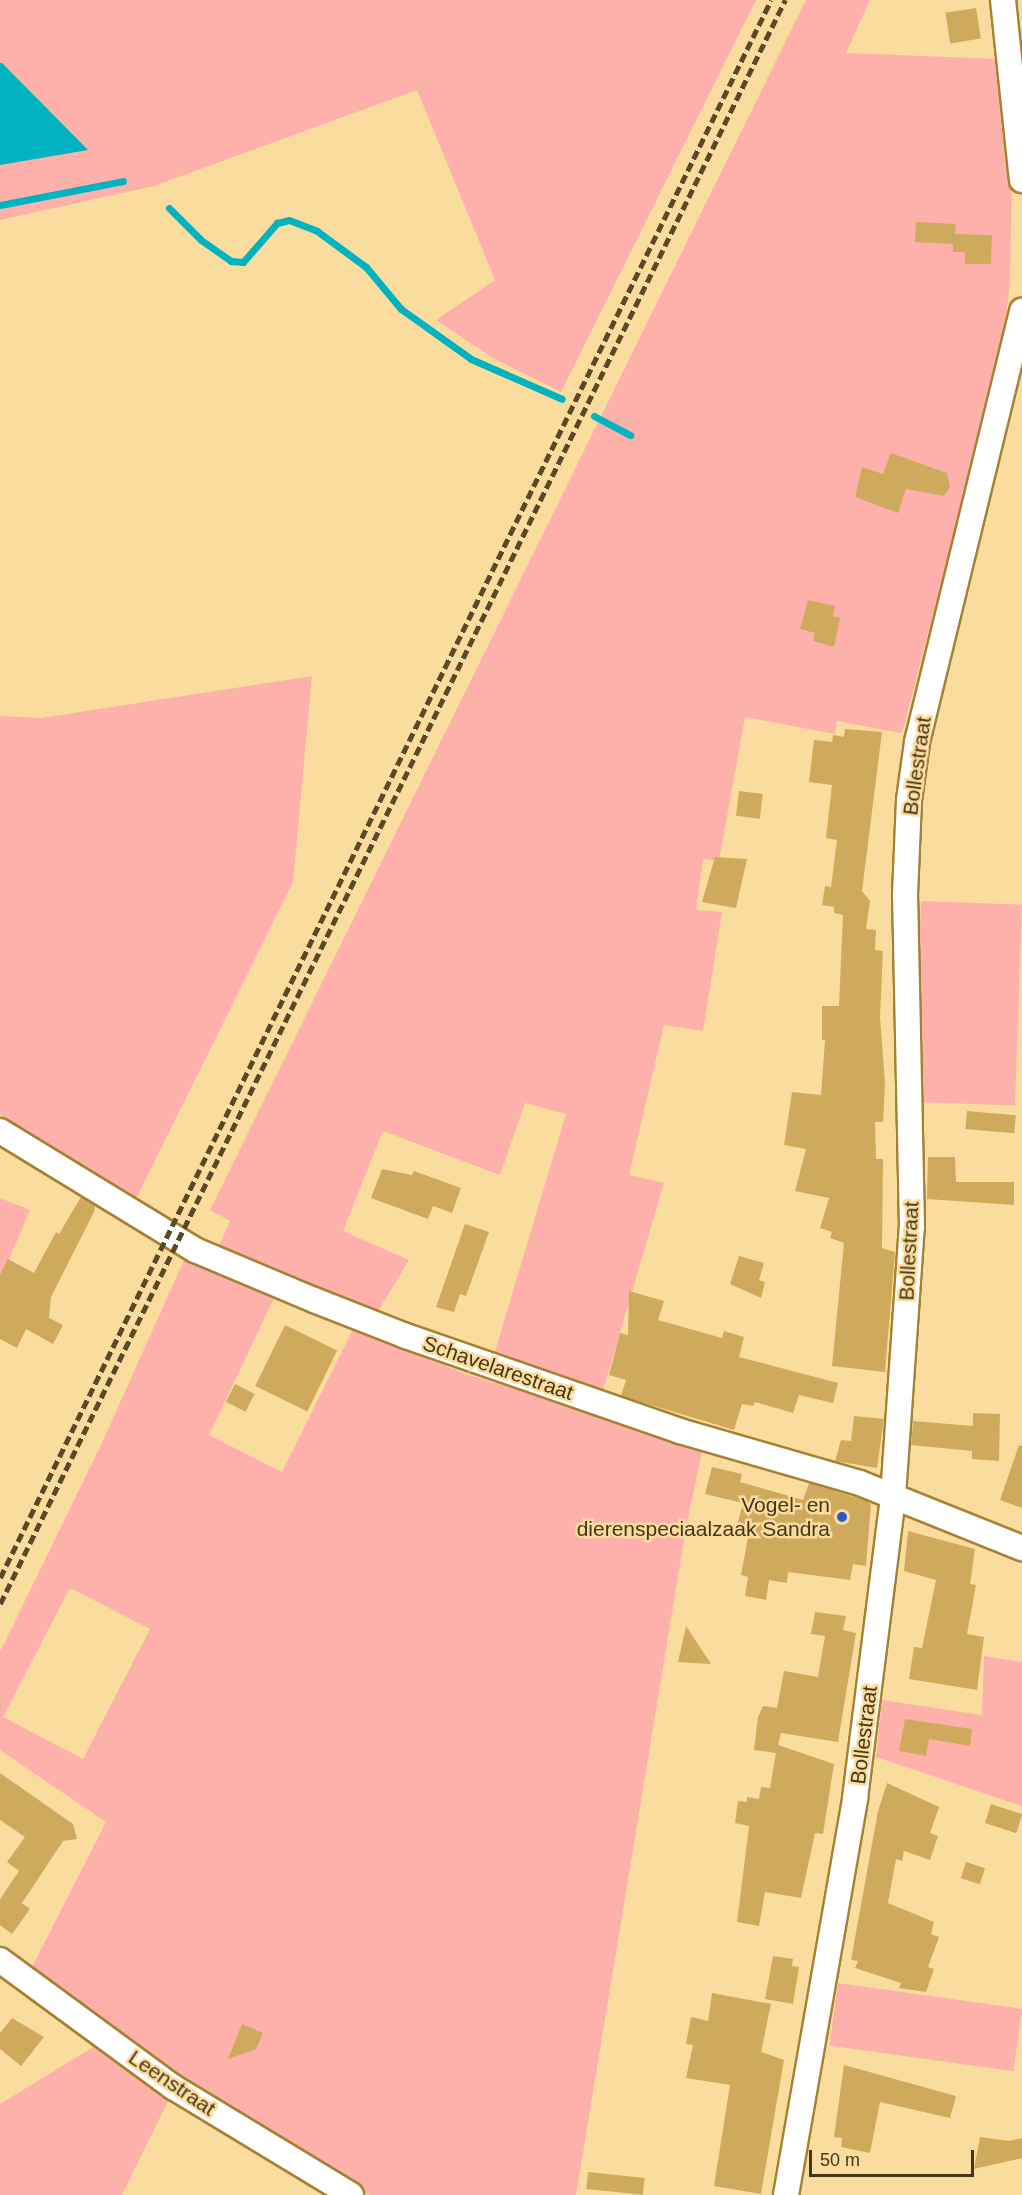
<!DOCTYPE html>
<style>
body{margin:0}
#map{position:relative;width:1022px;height:2195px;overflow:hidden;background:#fbdc9f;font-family:Helvetica,sans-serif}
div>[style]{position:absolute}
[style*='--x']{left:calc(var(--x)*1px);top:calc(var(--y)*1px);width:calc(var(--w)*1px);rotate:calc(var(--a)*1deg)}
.green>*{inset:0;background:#feb1ab;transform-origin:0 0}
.water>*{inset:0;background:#01b3c0}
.stream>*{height:7px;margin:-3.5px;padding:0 3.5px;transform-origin:3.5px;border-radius:3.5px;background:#01b3c0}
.building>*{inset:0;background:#cfaa5c;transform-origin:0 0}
.roads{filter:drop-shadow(2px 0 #a58132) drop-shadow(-2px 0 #a58132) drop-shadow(0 2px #a58132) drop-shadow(0 -2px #a58132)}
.street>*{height:24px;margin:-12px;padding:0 12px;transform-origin:12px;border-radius:12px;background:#fff}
.rail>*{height:4.5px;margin-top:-2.25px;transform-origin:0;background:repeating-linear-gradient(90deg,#5a4925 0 9px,transparent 0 13.5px)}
.dots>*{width:16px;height:16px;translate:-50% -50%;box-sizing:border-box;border:3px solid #fbdc9f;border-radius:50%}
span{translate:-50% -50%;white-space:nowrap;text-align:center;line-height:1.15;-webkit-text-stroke:5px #fbdc9f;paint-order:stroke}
.street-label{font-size:21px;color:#453615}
.poi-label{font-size:21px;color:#453615}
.right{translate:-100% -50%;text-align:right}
.scale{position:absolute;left:809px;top:2150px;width:165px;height:27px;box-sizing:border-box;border:3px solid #453615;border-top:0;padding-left:8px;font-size:18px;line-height:21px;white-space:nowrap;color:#453615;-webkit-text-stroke:4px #fbdc9f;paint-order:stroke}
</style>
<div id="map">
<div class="green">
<div style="clip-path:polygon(0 0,756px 0,561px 392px,493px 358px,436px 320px,495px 280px,417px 90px,154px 186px,0 220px)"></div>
<div style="clip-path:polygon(806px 0,870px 0,846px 53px,1000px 59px,1012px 163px,1010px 281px,1002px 353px,902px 733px,837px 721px,835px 734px,745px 717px,719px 861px,703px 859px,696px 910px,722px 912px,703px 1031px,664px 1025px,629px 1175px,664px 1183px,602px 1394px,493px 1358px,566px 1114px,525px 1103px,500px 1175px,383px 1131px,343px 1231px,409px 1260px,377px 1313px,219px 1246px,230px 1221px,210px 1210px)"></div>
<div style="clip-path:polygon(312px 676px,293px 882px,136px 1199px,0 1115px,0 716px,41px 718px)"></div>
<div style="left:921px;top:901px;width:101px;height:201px;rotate:2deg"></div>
<div style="clip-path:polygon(0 1198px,30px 1210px,0 1281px)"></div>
<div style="clip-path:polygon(evenodd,185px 1258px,275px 1296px,209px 1435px,282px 1472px,353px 1329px,466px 1374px,703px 1447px,687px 1522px,576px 2195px,369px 2195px,102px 2026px,30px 1971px,106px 1822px,0 1750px,0 1652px,100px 1447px,185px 1258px,70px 1588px,150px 1629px,83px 1759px,3px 1717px,70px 1588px)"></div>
<div style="clip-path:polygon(984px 1656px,1022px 1662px,1022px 1806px,876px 1757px,882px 1700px,982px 1715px)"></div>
<div style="left:838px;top:1983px;width:186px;height:63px;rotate:8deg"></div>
<div style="clip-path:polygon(95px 2046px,171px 2095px,122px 2195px,0 2195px,0 2104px)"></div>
</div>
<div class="water">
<div style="clip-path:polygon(0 63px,2px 63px,88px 150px,0 165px)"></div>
</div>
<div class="stream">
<div style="--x:0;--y:205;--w:125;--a:-11"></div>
<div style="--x:169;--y:208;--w:45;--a:45"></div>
<div style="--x:201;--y:240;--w:37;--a:35"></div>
<div style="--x:231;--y:261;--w:12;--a:5"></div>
<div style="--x:243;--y:262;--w:52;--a:-48.9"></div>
<div style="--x:277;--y:223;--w:12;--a:-14"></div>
<div style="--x:289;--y:220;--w:30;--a:21"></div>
<div style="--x:317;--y:231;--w:61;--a:36.3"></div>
<div style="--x:366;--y:267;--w:55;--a:50.2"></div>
<div style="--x:401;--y:309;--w:86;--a:35.5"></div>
<div style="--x:471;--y:359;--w:99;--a:23.7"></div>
<div style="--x:594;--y:416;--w:41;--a:27.8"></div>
</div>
<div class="building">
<div style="left:976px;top:8px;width:31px;height:31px;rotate:81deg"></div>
<div style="clip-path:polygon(916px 222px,956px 224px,955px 234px,992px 235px,991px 264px,965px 264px,965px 252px,953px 252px,953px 244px,915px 242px)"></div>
<div style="clip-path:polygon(891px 453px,947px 473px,950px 487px,944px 496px,906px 489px,898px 513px,855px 497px,862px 467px,883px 474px)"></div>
<div style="clip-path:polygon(808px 600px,835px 606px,833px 616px,840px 618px,834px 647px,813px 641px,815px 633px,800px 629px)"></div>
<div style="clip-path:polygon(845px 729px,882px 732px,862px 891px,870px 901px,866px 929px,876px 930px,875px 950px,883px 951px,880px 1016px,885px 1084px,883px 1122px,875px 1122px,876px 1159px,883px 1159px,882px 1248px,895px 1252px,885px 1372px,832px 1366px,844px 1243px,830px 1238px,832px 1232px,820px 1228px,829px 1198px,795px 1191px,806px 1149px,784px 1145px,792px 1092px,821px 1095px,825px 1040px,822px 1040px,822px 1006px,839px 1006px,843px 915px,834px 913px,834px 907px,822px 905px,825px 886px,831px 887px,837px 840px,826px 838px,832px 785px,809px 782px,814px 740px,832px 742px,833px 735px,844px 737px)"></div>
<div style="left:739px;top:791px;width:24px;height:25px;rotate:7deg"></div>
<div style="clip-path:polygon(715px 857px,747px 859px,736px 908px,702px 902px)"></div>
<div style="left:967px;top:1111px;width:49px;height:18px;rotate:5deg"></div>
<div style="clip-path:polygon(928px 1157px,955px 1157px,956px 1182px,1014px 1182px,1014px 1205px,927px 1199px)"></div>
<div style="clip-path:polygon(382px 1169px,412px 1175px,414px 1171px,461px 1188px,452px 1213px,433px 1206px,428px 1219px,371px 1198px)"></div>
<div style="clip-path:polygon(81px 1197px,95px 1206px,94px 1212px,51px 1297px,49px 1318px,63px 1325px,53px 1344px,26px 1329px,17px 1348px,0 1339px,0 1275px,8px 1259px,34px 1273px,56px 1232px,59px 1234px)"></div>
<div style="clip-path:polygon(465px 1224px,489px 1232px,466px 1296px,460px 1294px,454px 1312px,436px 1307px)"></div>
<div style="clip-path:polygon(739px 1256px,764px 1263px,759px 1280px,765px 1282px,761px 1298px,730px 1284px)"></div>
<div style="clip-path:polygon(629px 1291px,664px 1301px,658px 1320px,722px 1338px,724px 1331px,744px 1337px,739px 1357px,838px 1383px,833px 1403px,799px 1395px,793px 1413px,755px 1402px,753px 1406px,742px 1404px,734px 1430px,621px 1396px,626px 1380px,609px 1375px,620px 1333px,628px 1335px)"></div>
<div style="left:285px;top:1325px;width:58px;height:68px;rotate:26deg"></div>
<div style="left:235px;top:1384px;width:22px;height:20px;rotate:27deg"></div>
<div style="clip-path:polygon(973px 1413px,1000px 1414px,999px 1461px,972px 1459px,972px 1451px,911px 1445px,913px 1421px,973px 1426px)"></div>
<div style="clip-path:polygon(854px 1416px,884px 1419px,877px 1468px,835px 1461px,841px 1440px,851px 1441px)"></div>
<div style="clip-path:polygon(1019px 1445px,1022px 1446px,1022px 1508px,1000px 1500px)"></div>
<div style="clip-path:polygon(712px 1467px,742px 1474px,740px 1482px,803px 1500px,809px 1483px,867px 1501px,871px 1505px,866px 1566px,853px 1564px,850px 1580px,788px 1572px,787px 1583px,769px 1580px,766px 1600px,745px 1596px,748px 1577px,741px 1575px,749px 1532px,736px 1530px,743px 1503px,705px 1494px)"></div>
<div style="clip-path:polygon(908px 1531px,975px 1549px,970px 1584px,976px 1585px,967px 1634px,984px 1637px,977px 1690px,909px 1679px,914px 1647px,922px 1648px,936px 1580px,904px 1571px)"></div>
<div style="clip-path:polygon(815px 1612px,846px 1616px,843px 1630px,856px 1633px,838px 1742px,781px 1733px,778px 1745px,834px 1764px,823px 1834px,815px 1833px,801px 1898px,765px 1892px,759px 1926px,737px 1922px,749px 1826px,735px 1823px,738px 1801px,747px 1802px,747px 1797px,759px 1799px,761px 1787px,770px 1788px,777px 1747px,776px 1753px,754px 1750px,758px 1717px,763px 1706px,777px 1708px,784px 1671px,818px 1677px,825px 1636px,811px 1634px)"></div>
<div style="clip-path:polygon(686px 1626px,711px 1664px,678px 1662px)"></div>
<div style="clip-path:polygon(905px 1719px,972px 1729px,970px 1746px,929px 1739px,926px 1756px,899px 1751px)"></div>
<div style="clip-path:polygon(0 1773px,73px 1824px,77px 1839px,63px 1841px,22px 1903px,30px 1909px,12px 1934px,0 1925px,0 1899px,19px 1871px,7px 1862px,25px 1837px,0 1820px)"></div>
<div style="clip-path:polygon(887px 1783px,939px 1807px,930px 1833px,938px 1836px,930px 1860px,904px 1851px,902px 1861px,896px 1859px,888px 1903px,934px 1922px,931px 1934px,939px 1937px,928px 1967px,934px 1969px,926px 1992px,899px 1988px,901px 1983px,855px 1968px,858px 1961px,851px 1960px,878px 1811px)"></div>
<div style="left:991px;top:1804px;width:33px;height:20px;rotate:18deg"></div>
<div style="left:966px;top:1862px;width:20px;height:17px;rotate:18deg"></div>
<div style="clip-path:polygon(773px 1956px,793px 1959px,792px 1966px,799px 1967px,793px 2004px,765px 1999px)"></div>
<div style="clip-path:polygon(712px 1993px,771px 2004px,761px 2052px,784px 2060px,761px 2194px,714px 2186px,730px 2085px,686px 2078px,693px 2045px,686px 2044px,691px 2017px,708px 2021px)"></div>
<div style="clip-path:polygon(12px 2018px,44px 2037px,21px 2066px,0 2049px,0 2033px)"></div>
<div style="clip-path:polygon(242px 2024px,263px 2033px,256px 2049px,228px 2059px)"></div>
<div style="clip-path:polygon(844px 2065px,956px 2096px,950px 2118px,880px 2102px,870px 2153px,841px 2147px,842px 2138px,834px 2137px)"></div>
<div style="clip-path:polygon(980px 2137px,1009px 2141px,1022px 2138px,1022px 2158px,974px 2169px)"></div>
<div style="left:588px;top:2172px;width:57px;height:17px;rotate:6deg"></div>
</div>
<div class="roads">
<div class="street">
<div style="--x:1003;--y:0;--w:181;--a:84"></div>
<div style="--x:0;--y:1131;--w:228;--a:31.4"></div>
<div style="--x:195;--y:1250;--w:129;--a:22.8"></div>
<div style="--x:314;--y:1300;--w:99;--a:21.4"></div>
<div style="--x:406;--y:1336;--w:290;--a:19.1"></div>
<div style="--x:680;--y:1431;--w:187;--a:16.1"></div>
<div style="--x:860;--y:1483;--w:175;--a:21.9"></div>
<div style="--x:0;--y:1960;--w:215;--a:36.3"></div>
<div style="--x:173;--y:2087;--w:208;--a:31.2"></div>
<div style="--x:786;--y:2195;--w:403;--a:-80.1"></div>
<div style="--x:855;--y:1798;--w:304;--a:-82.8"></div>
<div style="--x:893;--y:1496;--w:270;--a:-86"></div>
<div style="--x:912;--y:1227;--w:332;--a:-91.2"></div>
<div style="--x:905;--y:895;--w:95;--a:-87.6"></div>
<div style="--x:909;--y:800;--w:59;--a:-82.1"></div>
<div style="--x:917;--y:742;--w:444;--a:-76.3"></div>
</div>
</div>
<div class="rail">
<div style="--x:0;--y:1578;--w:1756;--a:-63.96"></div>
<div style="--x:0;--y:1604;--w:1786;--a:-63.92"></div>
</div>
<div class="dots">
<div style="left:842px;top:1517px;background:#2c58c7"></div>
</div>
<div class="street-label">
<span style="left:917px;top:766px;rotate:-82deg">Bollestraat</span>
<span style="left:909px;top:1251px;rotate:-87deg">Bollestraat</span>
<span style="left:498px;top:1368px;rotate:19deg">Schavelarestraat</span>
<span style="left:864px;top:1735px;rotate:-83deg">Bollestraat</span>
<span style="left:172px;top:2083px;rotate:34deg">Leenstraat</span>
</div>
<div class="poi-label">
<span class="right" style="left:830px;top:1517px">Vogel- en<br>dierenspeciaalzaak Sandra</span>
</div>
<div class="scale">50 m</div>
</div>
